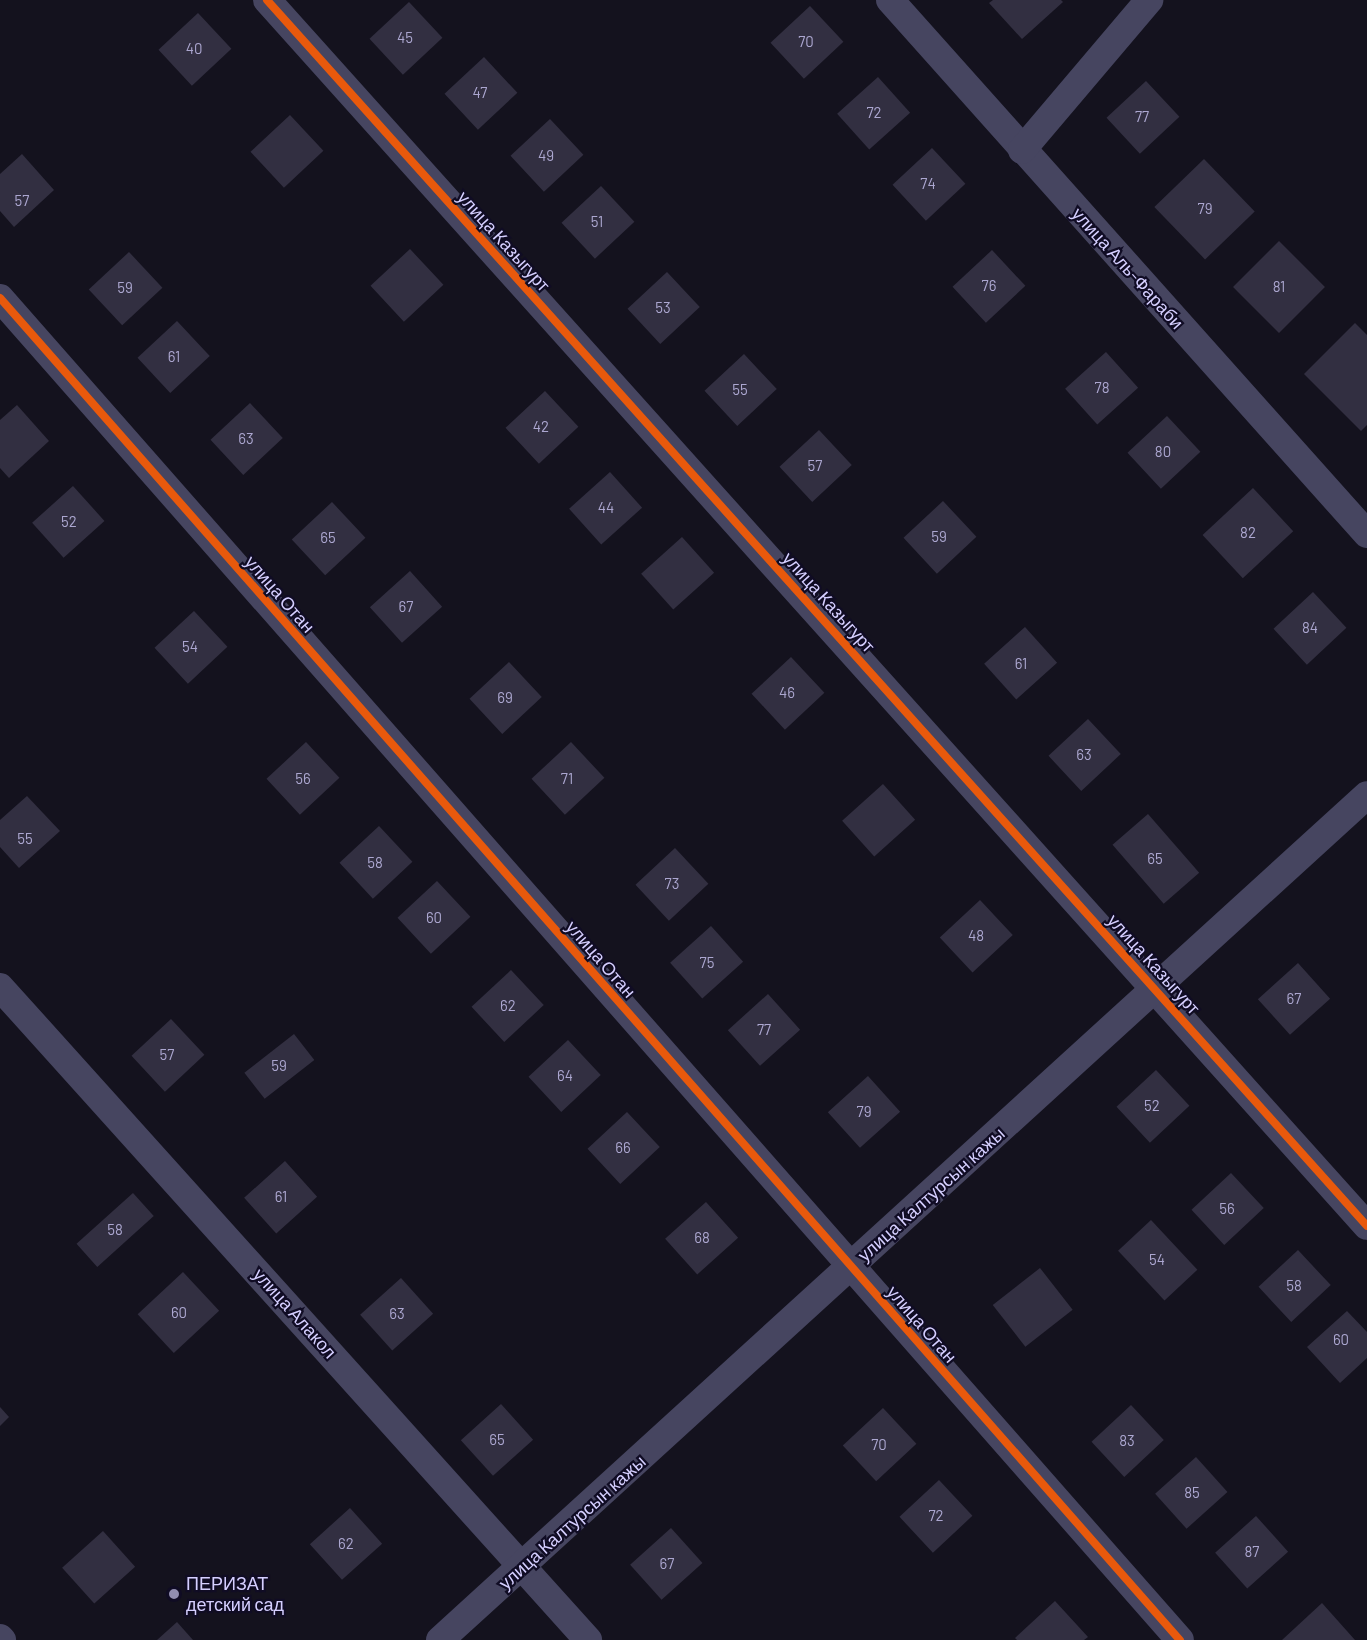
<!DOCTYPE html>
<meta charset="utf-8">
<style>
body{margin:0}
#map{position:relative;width:1367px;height:1640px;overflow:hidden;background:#14121e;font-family:Barlow,sans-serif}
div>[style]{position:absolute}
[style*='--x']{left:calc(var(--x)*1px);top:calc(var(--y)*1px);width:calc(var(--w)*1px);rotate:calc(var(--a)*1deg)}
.building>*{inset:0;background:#322f41;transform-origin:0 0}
.minor>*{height:28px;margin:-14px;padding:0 14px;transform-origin:14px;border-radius:14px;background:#464560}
.cycleway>*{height:8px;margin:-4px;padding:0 4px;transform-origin:4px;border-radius:4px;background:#e8590c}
.dots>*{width:16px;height:16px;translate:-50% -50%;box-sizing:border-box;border:3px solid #100c24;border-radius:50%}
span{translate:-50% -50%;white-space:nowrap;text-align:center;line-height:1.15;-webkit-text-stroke:4.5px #100c24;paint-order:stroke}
.number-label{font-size:15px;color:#aca7d0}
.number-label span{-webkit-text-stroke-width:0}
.street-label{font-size:18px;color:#d5cfff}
.poi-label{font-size:18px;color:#d5cfff}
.left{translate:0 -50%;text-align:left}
</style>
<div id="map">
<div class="building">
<div style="clip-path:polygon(993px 0,1061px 0,1063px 2px,1022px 39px,989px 3px)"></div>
<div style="left:409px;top:2px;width:49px;height:54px;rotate:47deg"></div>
<div style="left:810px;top:6px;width:49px;height:54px;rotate:47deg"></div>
<div style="left:198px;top:13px;width:49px;height:54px;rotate:47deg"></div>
<div style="left:484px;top:57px;width:49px;height:54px;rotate:47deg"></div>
<div style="left:878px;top:77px;width:48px;height:55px;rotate:48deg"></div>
<div style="left:1146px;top:81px;width:49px;height:54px;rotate:47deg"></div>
<div style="left:290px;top:115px;width:49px;height:54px;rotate:47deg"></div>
<div style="left:550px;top:119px;width:49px;height:54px;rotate:47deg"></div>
<div style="left:932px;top:148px;width:49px;height:54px;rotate:47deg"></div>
<div style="clip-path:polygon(22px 154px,54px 190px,14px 227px,0 211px,0 174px)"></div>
<div style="left:1204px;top:159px;width:73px;height:69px;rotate:46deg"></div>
<div style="left:601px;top:186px;width:49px;height:54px;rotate:47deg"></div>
<div style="left:1279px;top:241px;width:65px;height:65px;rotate:45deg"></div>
<div style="left:410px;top:249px;width:49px;height:54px;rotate:47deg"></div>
<div style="left:992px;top:250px;width:49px;height:54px;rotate:47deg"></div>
<div style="left:129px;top:252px;width:49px;height:55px;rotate:47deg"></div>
<div style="left:667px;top:272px;width:48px;height:54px;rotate:47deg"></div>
<div style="left:177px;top:321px;width:48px;height:54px;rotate:47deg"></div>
<div style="clip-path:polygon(1355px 323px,1367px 335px,1367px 425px,1361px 431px,1304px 374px)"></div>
<div style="left:1106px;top:352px;width:48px;height:55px;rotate:48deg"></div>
<div style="left:744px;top:354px;width:48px;height:54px;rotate:47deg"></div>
<div style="left:545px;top:391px;width:49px;height:54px;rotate:47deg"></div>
<div style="left:250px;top:403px;width:48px;height:54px;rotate:47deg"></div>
<div style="clip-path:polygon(17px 405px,49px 441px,9px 478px,0 468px,0 420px)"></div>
<div style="left:1167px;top:416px;width:49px;height:54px;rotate:47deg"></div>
<div style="left:819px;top:430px;width:48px;height:54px;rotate:47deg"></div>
<div style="left:610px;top:472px;width:48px;height:55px;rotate:48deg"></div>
<div style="left:73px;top:486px;width:47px;height:55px;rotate:48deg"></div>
<div style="left:1253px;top:488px;width:59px;height:69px;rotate:47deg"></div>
<div style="left:943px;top:501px;width:49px;height:54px;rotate:47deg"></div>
<div style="left:332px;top:502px;width:49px;height:55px;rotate:47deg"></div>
<div style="left:682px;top:537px;width:48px;height:55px;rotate:48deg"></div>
<div style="left:410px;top:571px;width:48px;height:54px;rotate:48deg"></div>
<div style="left:1313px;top:592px;width:49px;height:54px;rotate:47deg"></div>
<div style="left:194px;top:611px;width:49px;height:54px;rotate:47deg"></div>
<div style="left:1025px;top:627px;width:48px;height:55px;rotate:48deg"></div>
<div style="left:791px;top:657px;width:49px;height:54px;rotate:47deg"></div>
<div style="left:509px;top:662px;width:48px;height:54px;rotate:47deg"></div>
<div style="left:1088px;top:719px;width:48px;height:54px;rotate:47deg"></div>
<div style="left:306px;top:742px;width:49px;height:54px;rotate:47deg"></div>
<div style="left:571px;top:742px;width:49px;height:54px;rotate:47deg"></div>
<div style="left:883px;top:784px;width:48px;height:55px;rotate:48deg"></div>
<div style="clip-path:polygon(27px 796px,60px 831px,19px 868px,0 847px,0 820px)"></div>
<div style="left:1148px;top:814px;width:78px;height:47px;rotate:49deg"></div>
<div style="left:379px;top:826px;width:49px;height:54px;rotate:47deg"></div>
<div style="left:675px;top:848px;width:49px;height:54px;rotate:47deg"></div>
<div style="left:437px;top:881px;width:49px;height:54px;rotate:47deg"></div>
<div style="left:980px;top:900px;width:48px;height:55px;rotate:47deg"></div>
<div style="left:711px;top:926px;width:48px;height:55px;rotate:48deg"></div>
<div style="left:1298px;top:963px;width:48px;height:54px;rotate:48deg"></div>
<div style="left:511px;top:970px;width:48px;height:54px;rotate:47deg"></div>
<div style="left:768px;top:994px;width:48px;height:54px;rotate:48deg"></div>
<div style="left:171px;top:1019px;width:49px;height:54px;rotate:47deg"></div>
<div style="left:294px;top:1034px;width:33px;height:63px;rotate:52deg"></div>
<div style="left:568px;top:1040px;width:48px;height:54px;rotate:47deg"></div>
<div style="left:1156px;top:1070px;width:49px;height:54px;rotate:47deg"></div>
<div style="left:868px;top:1076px;width:48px;height:54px;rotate:48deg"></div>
<div style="left:627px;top:1112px;width:48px;height:54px;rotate:47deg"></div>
<div style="left:285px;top:1161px;width:48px;height:55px;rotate:48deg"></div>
<div style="left:1231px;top:1173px;width:48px;height:54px;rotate:47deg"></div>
<div style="left:133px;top:1193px;width:31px;height:76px;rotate:48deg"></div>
<div style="left:706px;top:1202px;width:48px;height:55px;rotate:48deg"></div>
<div style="left:1151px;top:1220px;width:68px;height:45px;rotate:47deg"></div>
<div style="left:1298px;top:1250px;width:48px;height:54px;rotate:47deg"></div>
<div style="left:1040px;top:1268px;width:53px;height:60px;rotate:52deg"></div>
<div style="left:183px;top:1272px;width:53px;height:62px;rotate:47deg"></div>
<div style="left:401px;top:1278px;width:48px;height:55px;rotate:48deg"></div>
<div style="clip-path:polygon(1347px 1311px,1367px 1332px,1367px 1358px,1340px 1383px,1307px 1347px)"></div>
<div style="left:501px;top:1404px;width:48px;height:54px;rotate:48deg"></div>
<div style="left:1131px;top:1405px;width:48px;height:54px;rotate:47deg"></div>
<div style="clip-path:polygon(0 1407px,9px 1417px,0 1426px)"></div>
<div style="left:883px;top:1408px;width:49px;height:55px;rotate:47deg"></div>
<div style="left:1196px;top:1457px;width:47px;height:55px;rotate:48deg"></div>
<div style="left:939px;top:1480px;width:49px;height:54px;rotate:47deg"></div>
<div style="left:350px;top:1508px;width:48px;height:54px;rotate:48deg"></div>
<div style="left:1256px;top:1516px;width:48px;height:55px;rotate:48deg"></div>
<div style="left:671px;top:1528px;width:47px;height:55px;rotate:48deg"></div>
<div style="left:103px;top:1531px;width:48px;height:55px;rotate:48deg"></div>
<div style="clip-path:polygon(1055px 1601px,1088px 1637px,1084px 1640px,1017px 1640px,1015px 1638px)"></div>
<div style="clip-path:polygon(1322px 1603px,1355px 1640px,1282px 1640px)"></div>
<div style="clip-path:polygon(177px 1622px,193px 1640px,157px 1640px)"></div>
</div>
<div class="minor">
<div style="--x:267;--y:0;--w:1647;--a:48.1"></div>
<div style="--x:890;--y:0;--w:716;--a:48.23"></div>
<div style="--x:1022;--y:150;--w:197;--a:-49.7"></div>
<div style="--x:0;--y:298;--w:1787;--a:48.68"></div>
<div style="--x:0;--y:987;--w:879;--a:48"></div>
<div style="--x:0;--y:1638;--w:3;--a:45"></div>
<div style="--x:440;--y:1640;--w:1254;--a:-42.35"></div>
</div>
<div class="cycleway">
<div style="--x:267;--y:0;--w:1647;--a:48.1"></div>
<div style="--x:0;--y:298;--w:1787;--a:48.68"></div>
</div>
<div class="dots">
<div style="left:174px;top:1594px;background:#918db0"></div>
</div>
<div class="number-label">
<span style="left:405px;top:38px">45</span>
<span style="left:806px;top:42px">70</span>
<span style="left:194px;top:49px">40</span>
<span style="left:480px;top:93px">47</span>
<span style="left:874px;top:113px">72</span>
<span style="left:1142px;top:117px">77</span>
<span style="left:546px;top:156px">49</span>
<span style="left:928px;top:184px">74</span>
<span style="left:22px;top:201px">57</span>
<span style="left:1205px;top:209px">79</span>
<span style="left:597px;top:222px">51</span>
<span style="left:989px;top:286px">76</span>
<span style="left:1279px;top:287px">81</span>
<span style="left:125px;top:288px">59</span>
<span style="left:663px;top:308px">53</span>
<span style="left:174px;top:357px">61</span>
<span style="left:1102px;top:388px">78</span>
<span style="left:740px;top:390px">55</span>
<span style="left:541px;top:427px">42</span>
<span style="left:246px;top:439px">63</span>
<span style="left:1163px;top:452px">80</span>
<span style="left:815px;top:466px">57</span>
<span style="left:606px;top:508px">44</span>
<span style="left:69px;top:522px">52</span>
<span style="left:1248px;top:533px">82</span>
<span style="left:939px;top:537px">59</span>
<span style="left:328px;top:538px">65</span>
<span style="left:406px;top:607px">67</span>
<span style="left:1310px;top:628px">84</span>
<span style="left:190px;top:647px">54</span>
<span style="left:1021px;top:664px">61</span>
<span style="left:787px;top:693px">46</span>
<span style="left:505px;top:698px">69</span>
<span style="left:1084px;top:755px">63</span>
<span style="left:303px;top:779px">56</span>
<span style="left:567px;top:779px">71</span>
<span style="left:25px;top:839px">55</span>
<span style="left:1155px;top:859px">65</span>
<span style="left:375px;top:863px">58</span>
<span style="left:672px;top:884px">73</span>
<span style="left:434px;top:918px">60</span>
<span style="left:976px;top:936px">48</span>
<span style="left:707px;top:963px">75</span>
<span style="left:1294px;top:999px">67</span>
<span style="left:508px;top:1006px">62</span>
<span style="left:764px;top:1030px">77</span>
<span style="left:167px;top:1055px">57</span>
<span style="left:279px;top:1066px">59</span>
<span style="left:565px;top:1076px">64</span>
<span style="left:1152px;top:1106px">52</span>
<span style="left:864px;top:1112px">79</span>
<span style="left:623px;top:1148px">66</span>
<span style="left:281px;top:1197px">61</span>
<span style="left:1227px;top:1209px">56</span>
<span style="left:115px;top:1230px">58</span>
<span style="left:702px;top:1238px">68</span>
<span style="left:1157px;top:1260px">54</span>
<span style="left:1294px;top:1286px">58</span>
<span style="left:179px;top:1313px">60</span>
<span style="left:397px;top:1314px">63</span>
<span style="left:1341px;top:1340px">60</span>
<span style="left:497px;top:1440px">65</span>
<span style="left:1127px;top:1441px">83</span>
<span style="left:879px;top:1445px">70</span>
<span style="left:1192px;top:1493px">85</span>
<span style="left:936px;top:1516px">72</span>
<span style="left:346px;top:1544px">62</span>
<span style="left:1252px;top:1552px">87</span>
<span style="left:667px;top:1564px">67</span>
</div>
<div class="street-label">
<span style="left:504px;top:241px;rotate:48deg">улица Казыгурт</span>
<span style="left:1128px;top:268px;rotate:48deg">улица Аль-Фараби</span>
<span style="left:280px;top:594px;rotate:49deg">улица Отан</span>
<span style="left:829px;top:602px;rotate:48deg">улица Казыгурт</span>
<span style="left:601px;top:959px;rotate:49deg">улица Отан</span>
<span style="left:1154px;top:964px;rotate:48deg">улица Казыгурт</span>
<span style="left:931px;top:1194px;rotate:-42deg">улица Калтурсын кажы</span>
<span style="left:295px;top:1313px;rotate:48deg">улица Алакол</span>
<span style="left:922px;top:1324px;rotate:49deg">улица Отан</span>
<span style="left:572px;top:1522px;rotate:-42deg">улица Калтурсын кажы</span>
</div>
<div class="poi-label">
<span class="left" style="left:186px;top:1594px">ПЕРИЗАТ<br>детский сад</span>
</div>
</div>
